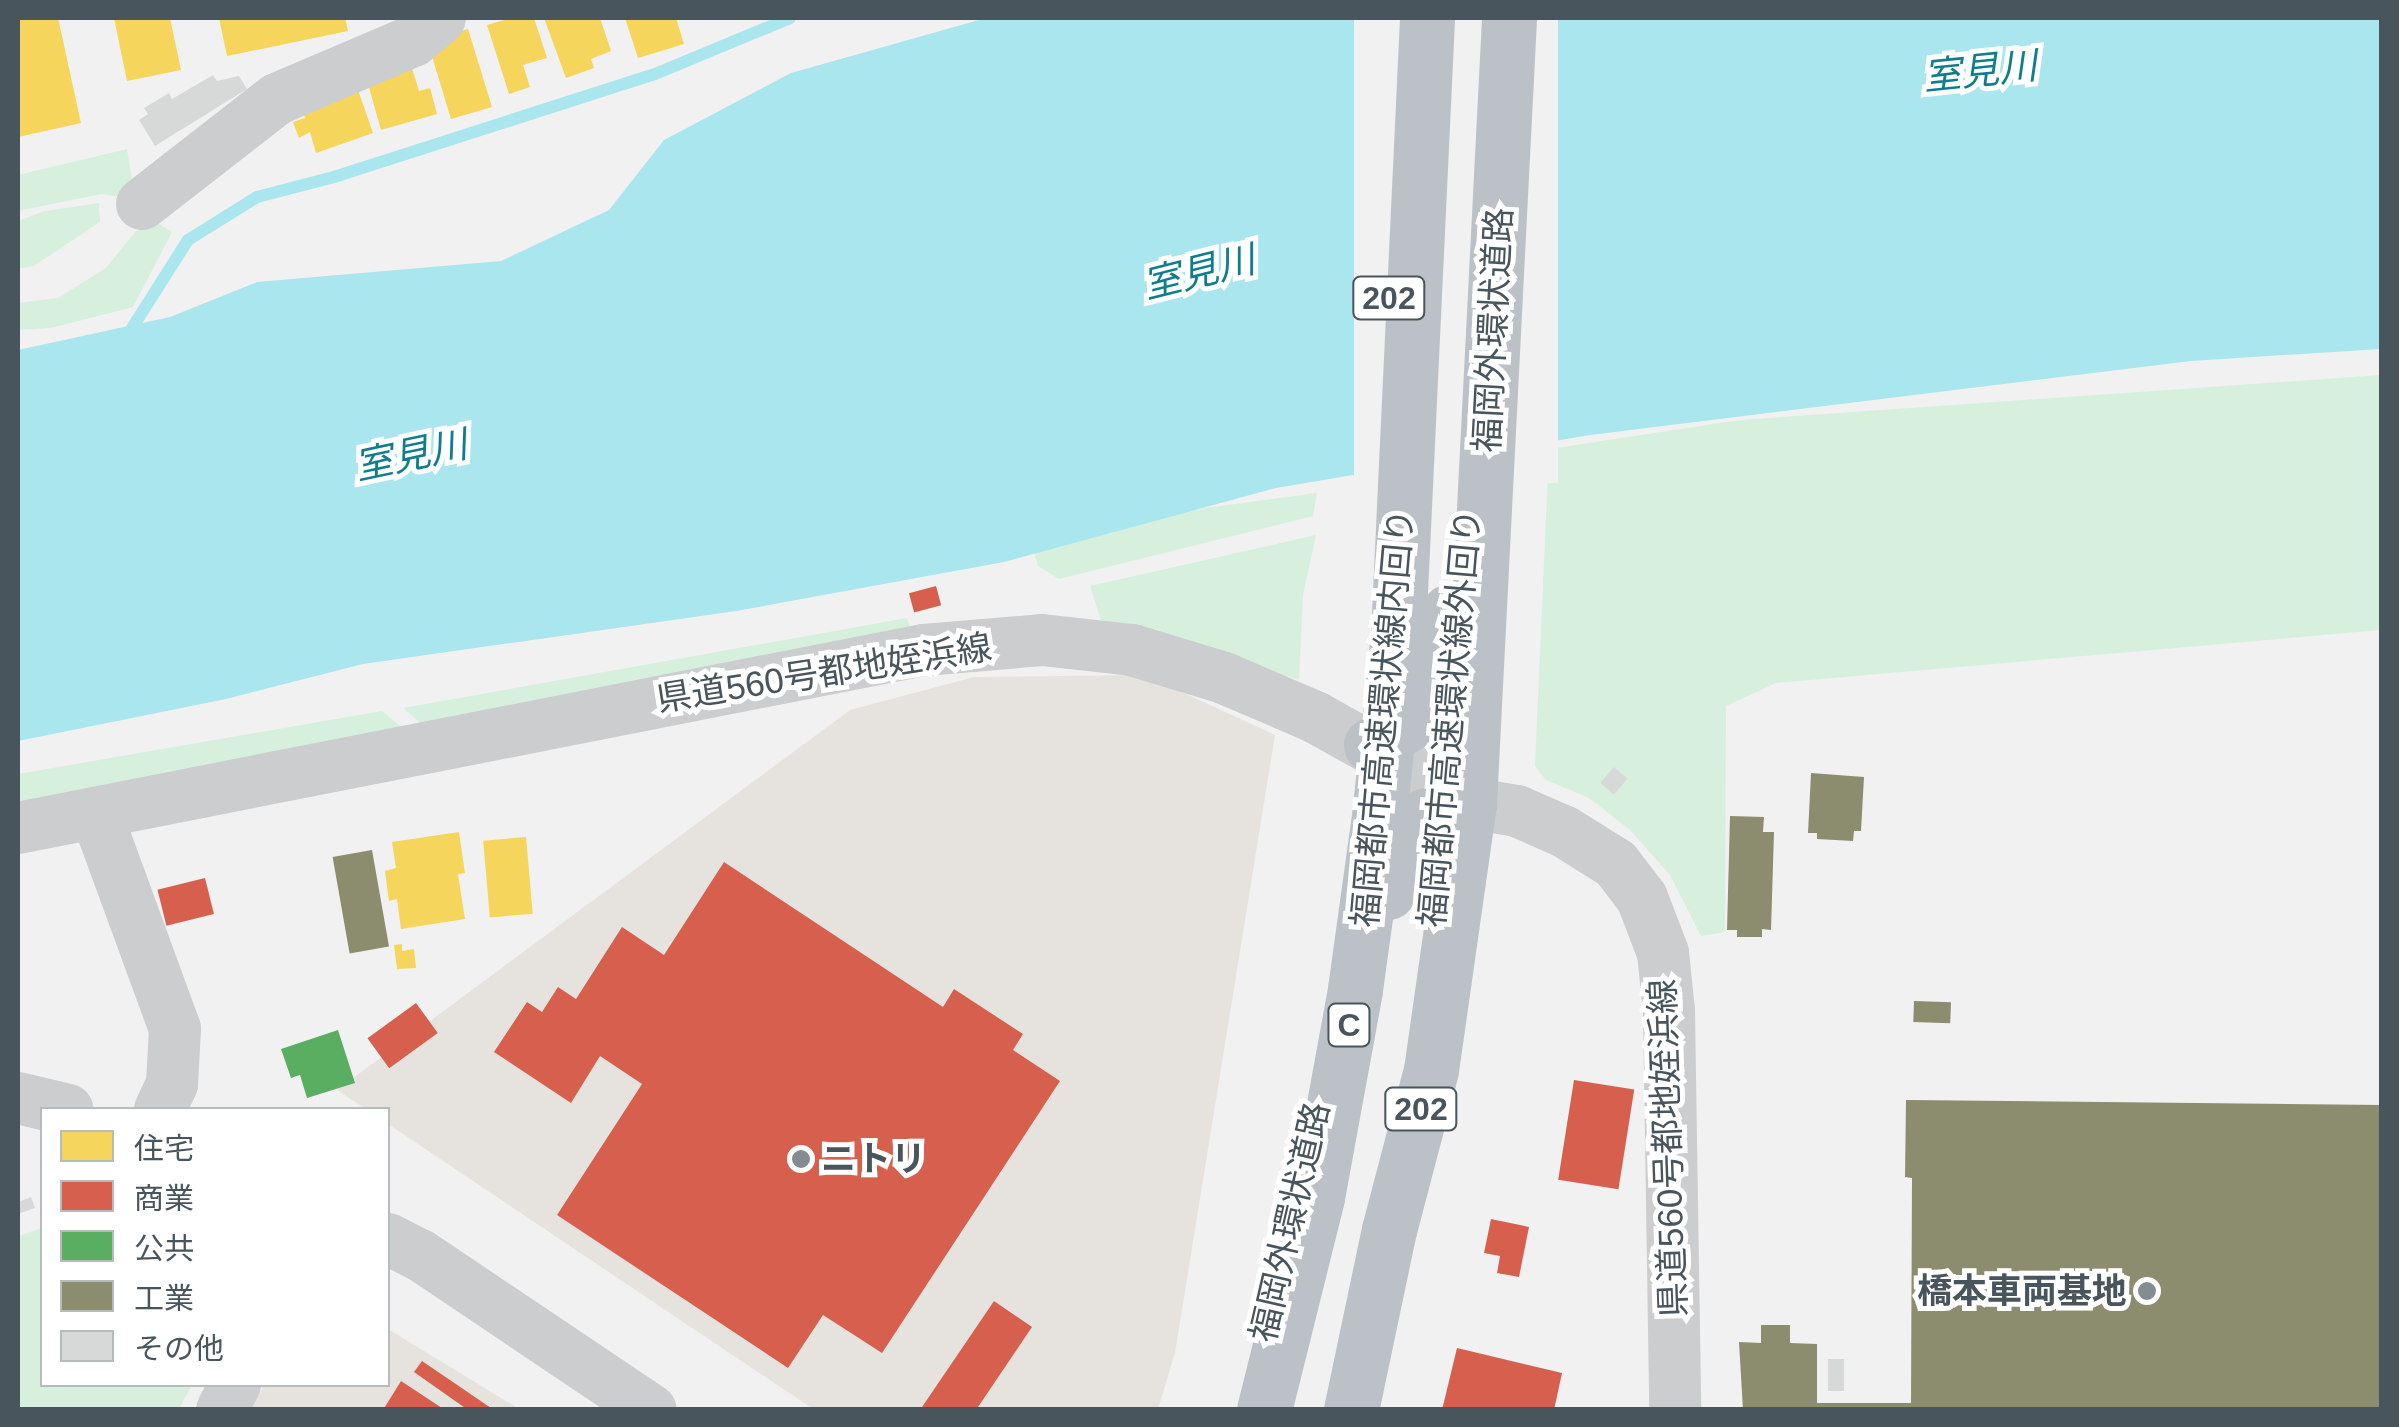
<!DOCTYPE html>
<meta charset="utf-8">
<style>
body{margin:0}
#map{position:relative;width:2399px;height:1427px;overflow:hidden;background:#f1f1f1;font-family:Arial,"Noto Sans JP",sans-serif}
div>[style]{position:absolute}
[style*='--x']{left:calc(var(--x)*1px);top:calc(var(--y)*1px);width:calc(var(--w)*1px);rotate:calc(var(--a)*1deg)}
.commercial>*{inset:0;background:#e6e3df}
.green>*{inset:0;background:#d6f0dd}
.water>*{inset:0;background:#aae6ee}
.pier>*{inset:0;background:#f1f1f1;transform-origin:0 0}
.homes>*{inset:0;background:#f6d55c;transform-origin:0 0}
.shops>*{inset:0;background:#d6604d;transform-origin:0 0}
.public>*{inset:0;background:#5aae61}
.industry>*{inset:0;background:#8c8c6e;transform-origin:0 0}
.stream>*{height:12px;margin:-6px;padding:0 6px;transform-origin:6px;border-radius:6px;background:#aae6ee}
.building>*{inset:0;background:#d7d9d9;transform-origin:0 0}
.minor>*{height:52px;margin:-26px;padding:0 26px;transform-origin:26px;border-radius:26px;background:#cbcdcf}
.highway>*{height:55px;margin:-27.5px;padding:0 27.5px;transform-origin:27.5px;border-radius:27.5px;background:#bbc1c6}
.dots>*{width:28px;height:28px;translate:-50% -50%;box-sizing:border-box;border:5px solid #fff;border-radius:50%}
span{translate:-50% -50%;white-space:nowrap;text-align:center;line-height:1.15;-webkit-text-stroke:10px #fff;paint-order:stroke}
.shield-label span{padding:2px 8px;background:#fff;border:2px solid;border-radius:8px;-webkit-text-stroke-width:0}
.shield-label{font-size:32px;color:#48555d;font-weight:700}
.street-label{font-size:35px;color:#48555d}
.poi-label{font-size:35px;color:#48555d;font-weight:700}
.left{translate:0 -50%;text-align:left}
.right{translate:-100% -50%;text-align:right}
.water-label{font-size:38px;color:#0e7e8c;font-style:italic}
.frame{position:absolute;inset:0;border:20px solid #48555d;pointer-events:none}
.legend{position:absolute;left:40px;top:1107px;width:350px;height:280px;box-sizing:border-box;background:#fff;border:2px solid #b6bbbe;margin:0;padding:12px 18px;list-style:none;font-size:30px;color:#48555d}
.legend li{display:flex;align-items:center;gap:20px;height:50px}
.legend b{width:50px;border:2px solid #b6bbbe}
</style>
<div id="map">
<div class="commercial">
<div style="clip-path:polygon(1145px 675px,1275px 735px,1175px 1353px,1158px 1409px,813px 1409px,388px 1124px,388px 1110px,366px 1109px,337px 1090px,850px 710px,974px 677px)"></div>
<div style="clip-path:polygon(388px 1329px,519px 1409px,252px 1410px,264px 1385px,388px 1384px)"></div>
</div>
<div class="green">
<div style="clip-path:polygon(127px 149px,135px 199px,101px 194px,18px 211px,18px 175px)"></div>
<div style="clip-path:polygon(99px 203px,100px 222px,34px 266px,18px 269px,18px 221px,45px 211px)"></div>
<div style="clip-path:polygon(156px 222px,172px 232px,133px 307px,51px 328px,18px 330px,18px 303px,58px 298px,106px 268px,136px 231px)"></div>
<div style="clip-path:polygon(2381px 375px,2381px 630px,1776px 683px,1726px 706px,1725px 932px,1701px 936px,1670px 875px,1630px 830px,1589px 798px,1546px 780px,1535px 766px,1549px 449px,1740px 420px)"></div>
<div style="clip-path:polygon(1317px 493px,1313px 516px,1059px 579px,1038px 566px,1029px 532px)"></div>
<div style="clip-path:polygon(1316px 535px,1303px 595px,1299px 680px,1101px 620px,1090px 586px)"></div>
<div style="clip-path:polygon(907px 618px,912px 634px,423px 725px,403px 708px)"></div>
<div style="clip-path:polygon(382px 711px,409px 733px,18px 807px,18px 774px)"></div>
<div style="clip-path:polygon(42px 1228px,42px 1384px,192px 1385px,179px 1409px,18px 1409px,18px 1236px)"></div>
</div>
<div class="water">
<div style="clip-path:polygon(986px 18px,2381px 18px,2381px 349px,2191px 361px,1590px 435px,1276px 488px,1004px 562px,736px 611px,363px 664px,226px 699px,18px 741px,18px 350px,170px 317px,257px 282px,501px 261px,609px 210px,664px 140px,791px 73px)"></div>
</div>
<div class="pier">
<div style="left:1354px;top:18px;width:204px;height:465px"></div>
</div>
<div class="homes">
<div style="clip-path:polygon(18px 18px,58px 18px,81px 123px,18px 137px)"></div>
<div style="clip-path:polygon(114px 18px,170px 18px,181px 70px,127px 81px)"></div>
<div style="clip-path:polygon(219px 18px,345px 18px,348px 31px,227px 56px)"></div>
<div style="clip-path:polygon(511px 18px,534px 18px,547px 58px,523px 65px,530px 87px,509px 94px,487px 25px)"></div>
<div style="clip-path:polygon(544px 18px,600px 18px,611px 51px,591px 59px,594px 68px,566px 78px)"></div>
<div style="clip-path:polygon(625px 18px,676px 18px,684px 44px,638px 58px)"></div>
<div style="clip-path:polygon(468px 29px,492px 107px,451px 119px,431px 53px,441px 37px)"></div>
<div style="clip-path:polygon(411px 65px,419px 91px,430px 88px,437px 114px,381px 130px,366px 77px)"></div>
<div style="clip-path:polygon(357px 87px,373px 133px,316px 153px,310px 132px,299px 138px,293px 122px,305px 118px,300px 106px)"></div>
<div style="clip-path:polygon(459px 832px,465px 873px,458px 874px,465px 919px,401px 929px,397px 899px,389px 901px,385px 871px,396px 868px,392px 842px)"></div>
<div style="left:526px;top:837px;width:77px;height:43px;rotate:85deg"></div>
<div style="clip-path:polygon(402px 944px,402px 951px,414px 949px,416px 968px,397px 969px,394px 945px)"></div>
</div>
<div class="shops">
<div style="left:936px;top:586px;width:20px;height:28px;rotate:75deg"></div>
<div style="clip-path:polygon(724px 862px,943px 1007px,954px 989px,1023px 1034px,1013px 1050px,1060px 1081px,882px 1353px,823px 1315px,788px 1368px,557px 1215px,642px 1084px,600px 1056px,571px 1103px,494px 1052px,527px 1002px,542px 1012px,558px 987px,576px 999px,622px 927px,664px 955px)"></div>
<div style="left:205px;top:878px;width:37px;height:49px;rotate:76deg"></div>
<div style="left:416px;top:1003px;width:37px;height:60px;rotate:54deg"></div>
<div style="left:1574px;top:1080px;width:61px;height:101px;rotate:9deg"></div>
<div style="clip-path:polygon(1491px 1219px,1529px 1227px,1519px 1277px,1497px 1273px,1500px 1256px,1484px 1253px)"></div>
<div style="clip-path:polygon(994px 1301px,1032px 1327px,976px 1410px,920px 1410px)"></div>
<div style="clip-path:polygon(1457px 1348px,1562px 1373px,1554px 1410px,1442px 1410px)"></div>
<div style="clip-path:polygon(422px 1361px,494px 1410px,468px 1410px,414px 1372px)"></div>
<div style="clip-path:polygon(401px 1381px,445px 1410px,383px 1410px)"></div>
</div>
<div class="public">
<div style="clip-path:polygon(338px 1030px,355px 1083px,307px 1098px,300px 1075px,291px 1078px,281px 1049px)"></div>
</div>
<div class="industry">
<div style="clip-path:polygon(1811px 773px,1864px 777px,1861px 831px,1854px 831px,1853px 841px,1817px 839px,1817px 833px,1808px 833px)"></div>
<div style="clip-path:polygon(1730px 816px,1764px 817px,1763px 832px,1774px 832px,1771px 930px,1762px 929px,1762px 937px,1737px 937px,1737px 930px,1727px 930px)"></div>
<div style="left:372px;top:850px;width:98px;height:40px;rotate:80deg"></div>
<div style="left:1914px;top:1001px;width:37px;height:21px;rotate:2deg"></div>
<div style="clip-path:polygon(1906px 1100px,2382px 1105px,2382px 1410px,1743px 1410px,1739px 1342px,1761px 1343px,1761px 1325px,1790px 1325px,1790px 1343px,1817px 1344px,1817px 1403px,1911px 1403px,1912px 1178px,1905px 1177px)"></div>
</div>
<div class="stream">
<div style="--x:127;--y:336;--w:114;--a:-57.6"></div>
<div style="--x:188;--y:240;--w:81;--a:-31.9"></div>
<div style="--x:257;--y:197;--w:80;--a:-14.6"></div>
<div style="--x:334;--y:177;--w:337;--a:-17.8"></div>
<div style="--x:655;--y:74;--w:146;--a:-22.5"></div>
</div>
<div class="building">
<div style="clip-path:polygon(213px 75px,217px 81px,239px 76px,247px 89px,155px 146px,139px 120px,148px 114px,144px 108px,169px 93px,172px 99px)"></div>
<div style="left:1614px;top:767px;width:18px;height:21px;rotate:41deg"></div>
<div style="clip-path:polygon(31px 1197px,35px 1208px,18px 1214px,18px 1202px)"></div>
<div style="left:1844px;top:1359px;width:32px;height:16px;rotate:90deg"></div>
</div>
<div class="minor">
<div style="--x:142;--y:204;--w:171;--a:-37.9"></div>
<div style="--x:277;--y:99;--w:148;--a:-23.1"></div>
<div style="--x:413;--y:41;--w:35;--a:-40"></div>
<div style="--x:96;--y:813;--w:230;--a:69.9"></div>
<div style="--x:175;--y:1029;--w:55;--a:93.1"></div>
<div style="--x:172;--y:1084;--w:29;--a:115"></div>
<div style="--x:18;--y:828;--w:923;--a:-11.12"></div>
<div style="--x:924;--y:650;--w:118;--a:-4.8"></div>
<div style="--x:1042;--y:640;--w:91;--a:6.3"></div>
<div style="--x:1132;--y:650;--w:96;--a:16.9"></div>
<div style="--x:1224;--y:678;--w:99;--a:23.2"></div>
<div style="--x:1315;--y:717;--w:176;--a:29.2"></div>
<div style="--x:1469;--y:803;--w:49;--a:9.5"></div>
<div style="--x:1517;--y:811;--w:52;--a:23.6"></div>
<div style="--x:1565;--y:832;--w:60;--a:32.1"></div>
<div style="--x:1616;--y:864;--w:43;--a:52.6"></div>
<div style="--x:1642;--y:898;--w:59;--a:69.1"></div>
<div style="--x:1663;--y:953;--w:58;--a:84.1"></div>
<div style="--x:1669;--y:1011;--w:399;--a:89.1"></div>
<div style="--x:18;--y:1098;--w:51;--a:13.5"></div>
<div style="--x:388;--y:1239;--w:36;--a:27"></div>
<div style="--x:420;--y:1255;--w:278;--a:33.9"></div>
<div style="--x:222;--y:1410;--w:29;--a:-63"></div>
</div>
<div class="highway">
<div style="--x:1371;--y:745;--w:63;--a:-29.4"></div>
<div style="--x:1426;--y:714;--w:46;--a:-68.4"></div>
<div style="--x:1443;--y:671;--w:60;--a:-84.3"></div>
<div style="--x:1388;--y:892;--w:47;--a:-76.6"></div>
<div style="--x:1399;--y:846;--w:39;--a:-50"></div>
<div style="--x:1424;--y:816;--w:47;--a:-16.1"></div>
<div style="--x:1264;--y:1410;--w:219;--a:-76"></div>
<div style="--x:1317;--y:1197;--w:211;--a:-79.6"></div>
<div style="--x:1355;--y:989;--w:174;--a:-82.1"></div>
<div style="--x:1379;--y:817;--w:184;--a:-84.1"></div>
<div style="--x:1398;--y:634;--w:617;--a:-87.3"></div>
<div style="--x:1351;--y:1410;--w:184;--a:-78.1"></div>
<div style="--x:1389;--y:1230;--w:165;--a:-75.3"></div>
<div style="--x:1431;--y:1070;--w:270;--a:-81.9"></div>
<div style="--x:1469;--y:803;--w:786;--a:-87.08"></div>
</div>
<div class="dots">
<div style="left:801px;top:1159px;background:#838c91"></div>
<div style="left:2147px;top:1291px;background:#838c91"></div>
</div>
<div class="shield-label">
<span style="left:1389px;top:298px">202</span>
<span style="left:1349px;top:1025px">C</span>
<span style="left:1421px;top:1109px">202</span>
</div>
<div class="street-label">
<span style="left:1493px;top:330px;rotate:-87deg">福岡外環状道路</span>
<span style="left:824px;top:673px;rotate:-9deg">県道560号都地姪浜線</span>
<span style="left:1383px;top:718px;rotate:-85deg">福岡都市高速環状線内回り</span>
<span style="left:1450px;top:718px;rotate:-85deg">福岡都市高速環状線外回り</span>
<span style="left:1668px;top:1148px;rotate:-92deg">県道560号都地姪浜線</span>
<span style="left:1290px;top:1222px;rotate:-77deg">福岡外環状道路</span>
</div>
<div class="poi-label">
<span class="left" style="left:821px;top:1159px">ニトリ</span>
<span class="right" style="left:2127px;top:1291px">橋本車両基地</span>
</div>
<div class="water-label">
<span style="left:1980px;top:72px;rotate:-6deg">室見川</span>
<span style="left:1199px;top:273px;rotate:-14deg">室見川</span>
<span style="left:411px;top:456px;rotate:-12deg">室見川</span>
</div>
<div class="frame"></div>
<ul class="legend">
<li><b style="height:28px;background:#f6d55c"></b>住宅</li>
<li><b style="height:28px;background:#d6604d"></b>商業</li>
<li><b style="height:28px;background:#5aae61"></b>公共</li>
<li><b style="height:28px;background:#8c8c6e"></b>工業</li>
<li><b style="height:28px;background:#d7d9d9"></b>その他</li>
</ul>
</div>
